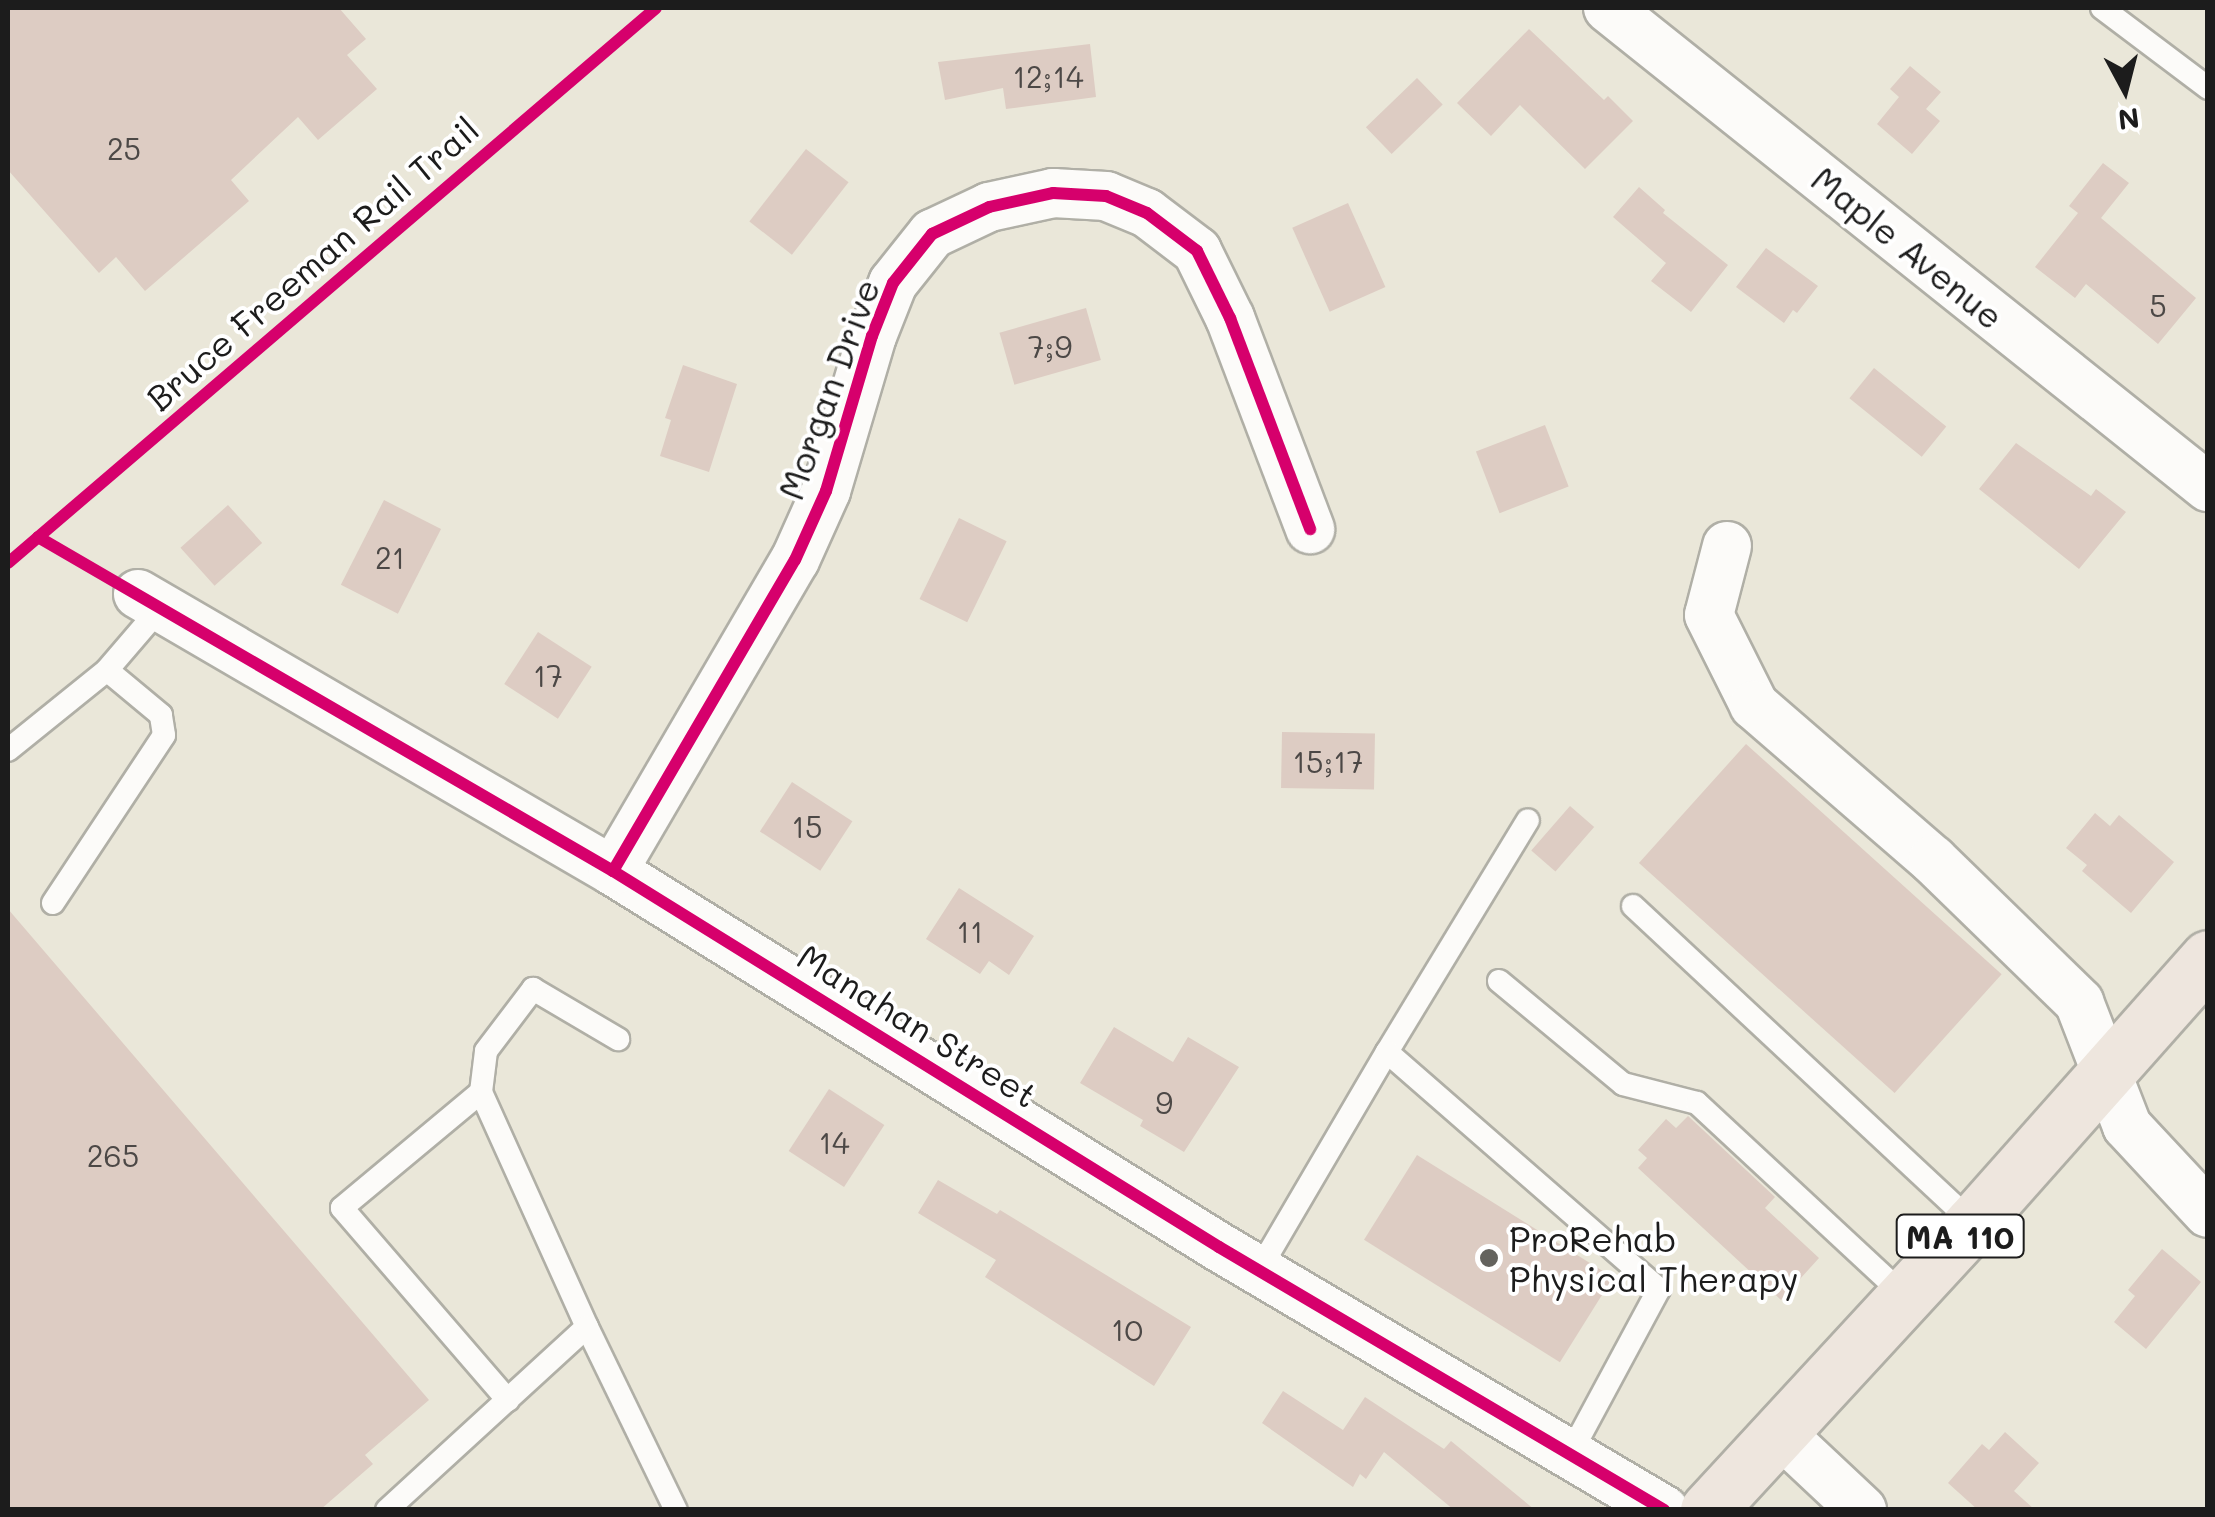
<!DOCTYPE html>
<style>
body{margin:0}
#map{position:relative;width:2215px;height:1517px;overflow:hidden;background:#eae7d9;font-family:Mali,sans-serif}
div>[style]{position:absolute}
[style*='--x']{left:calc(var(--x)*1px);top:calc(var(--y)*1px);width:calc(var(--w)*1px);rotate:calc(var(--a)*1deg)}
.building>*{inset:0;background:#ddccc3;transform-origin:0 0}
.roads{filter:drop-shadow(2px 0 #b0afa6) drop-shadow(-2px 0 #b0afa6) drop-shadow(0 2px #b0afa6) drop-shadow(0 -2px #b0afa6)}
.lane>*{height:22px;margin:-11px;padding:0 11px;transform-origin:11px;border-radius:11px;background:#fcfbf9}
.street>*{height:48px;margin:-24px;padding:0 24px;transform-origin:24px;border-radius:24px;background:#fcfbf9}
.primary>*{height:55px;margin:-27.5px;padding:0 27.5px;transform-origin:27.5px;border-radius:27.5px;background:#eee6de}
.cycleway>*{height:12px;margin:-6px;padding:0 6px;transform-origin:6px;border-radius:6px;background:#d6006c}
.dots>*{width:28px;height:28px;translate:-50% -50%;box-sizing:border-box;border:5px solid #fff;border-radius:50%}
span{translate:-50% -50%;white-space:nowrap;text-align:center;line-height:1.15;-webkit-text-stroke:8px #fff;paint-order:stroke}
.number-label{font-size:30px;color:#4c4846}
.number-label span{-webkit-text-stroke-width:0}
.shield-label span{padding:2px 8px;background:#fff;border:2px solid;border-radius:8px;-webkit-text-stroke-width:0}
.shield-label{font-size:32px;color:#1c1c1c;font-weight:700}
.street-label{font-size:35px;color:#1c1c1c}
.poi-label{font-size:35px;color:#1c1c1c}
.left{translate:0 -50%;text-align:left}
.frame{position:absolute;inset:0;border:10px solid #1c1c1c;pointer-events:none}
.north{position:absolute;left:2075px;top:40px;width:100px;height:100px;-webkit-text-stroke:8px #fff;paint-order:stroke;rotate:173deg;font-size:28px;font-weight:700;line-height:40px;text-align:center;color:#1c1c1c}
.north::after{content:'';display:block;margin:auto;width:35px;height:45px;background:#1c1c1c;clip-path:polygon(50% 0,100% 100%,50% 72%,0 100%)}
</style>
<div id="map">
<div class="building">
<div style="clip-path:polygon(8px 8px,339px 8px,366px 39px,347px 55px,377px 89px,318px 140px,298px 117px,231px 180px,249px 201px,145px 291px,116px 257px,99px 273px,8px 170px)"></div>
<div style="clip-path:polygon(1529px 29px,1604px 100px,1608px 96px,1633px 121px,1585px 169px,1520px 105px,1491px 136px,1457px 103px)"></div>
<div style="clip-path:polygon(1090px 44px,1096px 97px,1006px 109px,1003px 88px,945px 100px,938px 62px)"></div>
<div style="clip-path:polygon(1910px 66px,1941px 92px,1926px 109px,1940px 121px,1912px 154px,1877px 124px,1899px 97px,1890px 89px)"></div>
<div style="left:1417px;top:78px;width:37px;height:71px;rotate:46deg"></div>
<div style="left:806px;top:149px;width:54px;height:92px;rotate:38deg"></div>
<div style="clip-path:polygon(2103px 163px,2129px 183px,2101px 218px,2196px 298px,2158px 344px,2086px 284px,2075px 298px,2035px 267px,2078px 213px,2069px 206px)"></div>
<div style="clip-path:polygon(1639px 187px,1665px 210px,1663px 213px,1728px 265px,1691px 312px,1651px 281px,1666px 263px,1613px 217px)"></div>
<div style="left:1348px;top:203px;width:92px;height:61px;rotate:66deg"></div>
<div style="clip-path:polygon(1766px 248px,1818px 286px,1797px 313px,1793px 310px,1784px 323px,1736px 287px)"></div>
<div style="left:1086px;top:308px;width:54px;height:90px;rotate:74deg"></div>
<div style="clip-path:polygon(683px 365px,737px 384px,709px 472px,660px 456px,671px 420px,665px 418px)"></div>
<div style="left:1874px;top:368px;width:93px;height:39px;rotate:39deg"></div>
<div style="left:1545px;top:425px;width:66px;height:74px;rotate:69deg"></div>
<div style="clip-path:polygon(2016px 443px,2091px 496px,2096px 489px,2126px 512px,2079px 569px,1979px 489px)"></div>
<div style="left:384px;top:500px;width:64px;height:95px;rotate:27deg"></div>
<div style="left:228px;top:505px;width:51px;height:64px;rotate:48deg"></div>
<div style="left:959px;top:518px;width:53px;height:90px;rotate:26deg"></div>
<div style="left:538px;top:632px;width:64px;height:62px;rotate:33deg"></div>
<div style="left:1282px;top:732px;width:93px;height:56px;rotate:1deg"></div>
<div style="left:1746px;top:744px;width:344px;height:160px;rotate:42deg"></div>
<div style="left:792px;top:782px;width:72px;height:59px;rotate:33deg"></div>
<div style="left:1570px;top:806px;width:32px;height:59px;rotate:41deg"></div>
<div style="clip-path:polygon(2095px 813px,2110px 826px,2119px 815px,2174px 862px,2131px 913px,2082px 871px,2087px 865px,2066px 848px)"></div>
<div style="clip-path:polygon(959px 888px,1034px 936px,1009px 975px,989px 961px,980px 974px,926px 939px)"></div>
<div style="clip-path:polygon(8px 909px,429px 1400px,365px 1455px,373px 1464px,320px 1510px,8px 1510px)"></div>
<div style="clip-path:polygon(1114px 1027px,1173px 1062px,1188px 1037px,1239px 1067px,1184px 1152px,1140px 1126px,1143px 1120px,1080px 1083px)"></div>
<div style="left:829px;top:1089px;width:66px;height:74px;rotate:33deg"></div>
<div style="clip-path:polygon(1688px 1116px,1775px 1197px,1765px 1208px,1819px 1258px,1781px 1300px,1638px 1168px,1647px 1158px,1638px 1150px,1666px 1119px,1676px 1128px)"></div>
<div style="left:1417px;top:1155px;width:231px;height:100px;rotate:32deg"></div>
<div style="clip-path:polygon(938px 1180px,997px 1214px,1000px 1210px,1191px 1327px,1154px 1386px,985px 1277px,996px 1260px,918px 1213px)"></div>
<div style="clip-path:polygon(2162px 1249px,2201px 1282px,2146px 1349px,2114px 1322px,2135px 1296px,2128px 1290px)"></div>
<div style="clip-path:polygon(1283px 1391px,1343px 1430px,1365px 1397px,1444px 1449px,1451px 1441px,1535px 1510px,1454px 1510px,1384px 1452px,1366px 1479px,1360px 1474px,1353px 1487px,1262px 1423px)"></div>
<div style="clip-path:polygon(2005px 1432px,2039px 1463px,2014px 1491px,2035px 1510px,1978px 1510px,1948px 1483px,1982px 1444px,1989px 1450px)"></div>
</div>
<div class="roads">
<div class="lane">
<div style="--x:2102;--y:8;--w:133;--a:37"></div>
<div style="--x:8;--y:750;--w:127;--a:-38.9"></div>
<div style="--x:107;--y:670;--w:83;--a:-49.4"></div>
<div style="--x:53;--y:903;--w:201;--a:-56.5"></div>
<div style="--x:164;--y:735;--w:20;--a:-99"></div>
<div style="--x:161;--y:715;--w:70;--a:-140.2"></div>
<div style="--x:1633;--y:906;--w:465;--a:43"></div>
<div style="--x:1499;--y:981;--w:161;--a:39.7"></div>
<div style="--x:1623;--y:1084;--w:76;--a:14.4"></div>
<div style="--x:1697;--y:1103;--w:284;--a:42.9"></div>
<div style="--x:1387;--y:1052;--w:271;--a:-58.7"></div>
<div style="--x:481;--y:1092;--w:181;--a:140.2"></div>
<div style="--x:342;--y:1208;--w:254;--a:49.2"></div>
<div style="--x:1259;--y:1270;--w:253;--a:-59.6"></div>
<div style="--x:1387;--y:1052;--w:361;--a:41.1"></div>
<div style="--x:1659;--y:1289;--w:187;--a:118.3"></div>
<div style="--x:587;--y:1327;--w:258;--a:-114.3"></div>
<div style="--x:481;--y:1092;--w:41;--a:-83"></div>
<div style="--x:486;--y:1051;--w:78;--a:-52.8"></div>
<div style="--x:533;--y:989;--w:99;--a:30.5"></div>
<div style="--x:387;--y:1510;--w:271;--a:-42.5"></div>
<div style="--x:587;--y:1327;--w:203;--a:64.1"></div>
</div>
<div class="street">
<div style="--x:1608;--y:8;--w:768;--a:38.6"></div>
<div style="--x:1727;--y:546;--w:71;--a:104.6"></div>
<div style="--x:1709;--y:615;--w:101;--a:63.4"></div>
<div style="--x:1754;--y:705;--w:237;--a:40.9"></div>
<div style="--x:1933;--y:860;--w:204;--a:44.2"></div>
<div style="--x:2079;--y:1002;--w:133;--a:68.8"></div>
<div style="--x:2127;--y:1126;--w:119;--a:47"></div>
<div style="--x:138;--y:594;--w:550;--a:30.25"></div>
<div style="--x:613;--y:871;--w:713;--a:31.82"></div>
<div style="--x:1219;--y:1247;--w:517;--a:30.58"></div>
<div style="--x:613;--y:871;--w:360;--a:-59.7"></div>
<div style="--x:795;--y:560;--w:76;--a:-65.8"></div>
<div style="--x:826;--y:491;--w:162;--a:-73.5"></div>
<div style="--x:872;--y:336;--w:57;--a:-68.4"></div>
<div style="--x:893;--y:283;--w:63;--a:-51.5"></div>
<div style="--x:932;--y:234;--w:63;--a:-25.3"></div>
<div style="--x:989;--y:207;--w:66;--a:-12.3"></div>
<div style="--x:1053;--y:193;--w:53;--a:3.2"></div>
<div style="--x:1106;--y:196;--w:44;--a:22.5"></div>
<div style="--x:1147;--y:213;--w:63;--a:37.2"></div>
<div style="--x:1197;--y:251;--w:75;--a:63.8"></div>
<div style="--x:1230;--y:318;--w:226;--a:69.2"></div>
<div style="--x:1779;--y:1432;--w:114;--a:43.2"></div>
</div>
<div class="primary">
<div style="--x:1708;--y:1510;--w:391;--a:-47.3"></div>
<div style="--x:1973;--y:1223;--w:354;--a:-48.4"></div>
</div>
</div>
<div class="cycleway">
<div style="--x:38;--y:537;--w:665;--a:30.15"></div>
<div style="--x:613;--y:871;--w:713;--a:31.82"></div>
<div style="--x:1219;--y:1247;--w:517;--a:30.58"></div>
<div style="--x:8;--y:563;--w:853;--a:-40.58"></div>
<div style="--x:613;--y:871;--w:360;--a:-59.7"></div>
<div style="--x:795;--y:560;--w:76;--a:-65.8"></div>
<div style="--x:826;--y:491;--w:162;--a:-73.5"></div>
<div style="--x:872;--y:336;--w:57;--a:-68.4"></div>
<div style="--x:893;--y:283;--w:63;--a:-51.5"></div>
<div style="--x:932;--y:234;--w:63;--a:-25.3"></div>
<div style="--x:989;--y:207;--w:66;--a:-12.3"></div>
<div style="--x:1053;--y:193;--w:53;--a:3.2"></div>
<div style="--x:1106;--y:196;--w:44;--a:22.5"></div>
<div style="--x:1147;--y:213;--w:63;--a:37.2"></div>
<div style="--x:1197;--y:251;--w:75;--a:63.8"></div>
<div style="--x:1230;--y:318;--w:226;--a:69.2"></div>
</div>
<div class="dots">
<div style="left:1489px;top:1258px;background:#64635e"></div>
</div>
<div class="number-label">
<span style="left:1048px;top:76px">12;14</span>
<span style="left:124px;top:148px">25</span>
<span style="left:2158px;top:305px">5</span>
<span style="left:1050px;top:346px">7;9</span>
<span style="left:390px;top:557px">21</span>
<span style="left:548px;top:675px">17</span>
<span style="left:1328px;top:761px">15;17</span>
<span style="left:807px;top:826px">15</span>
<span style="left:970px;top:931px">11</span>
<span style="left:1164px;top:1102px">9</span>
<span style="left:834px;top:1142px">14</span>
<span style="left:113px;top:1155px">265</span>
<span style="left:1127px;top:1329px">10</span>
</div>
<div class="shield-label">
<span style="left:1960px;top:1236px">MA 110</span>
</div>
<div class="street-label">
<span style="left:1908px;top:247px;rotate:39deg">Maple Avenue</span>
<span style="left:312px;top:263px;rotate:-41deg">Bruce Freeman Rail Trail</span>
<span style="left:828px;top:389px;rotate:-70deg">Morgan Drive</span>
<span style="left:918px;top:1025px;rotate:32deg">Manahan Street</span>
</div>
<div class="poi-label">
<span class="left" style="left:1509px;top:1258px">ProRehab<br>Physical Therapy</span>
</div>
<div class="frame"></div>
<div class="north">N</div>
</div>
